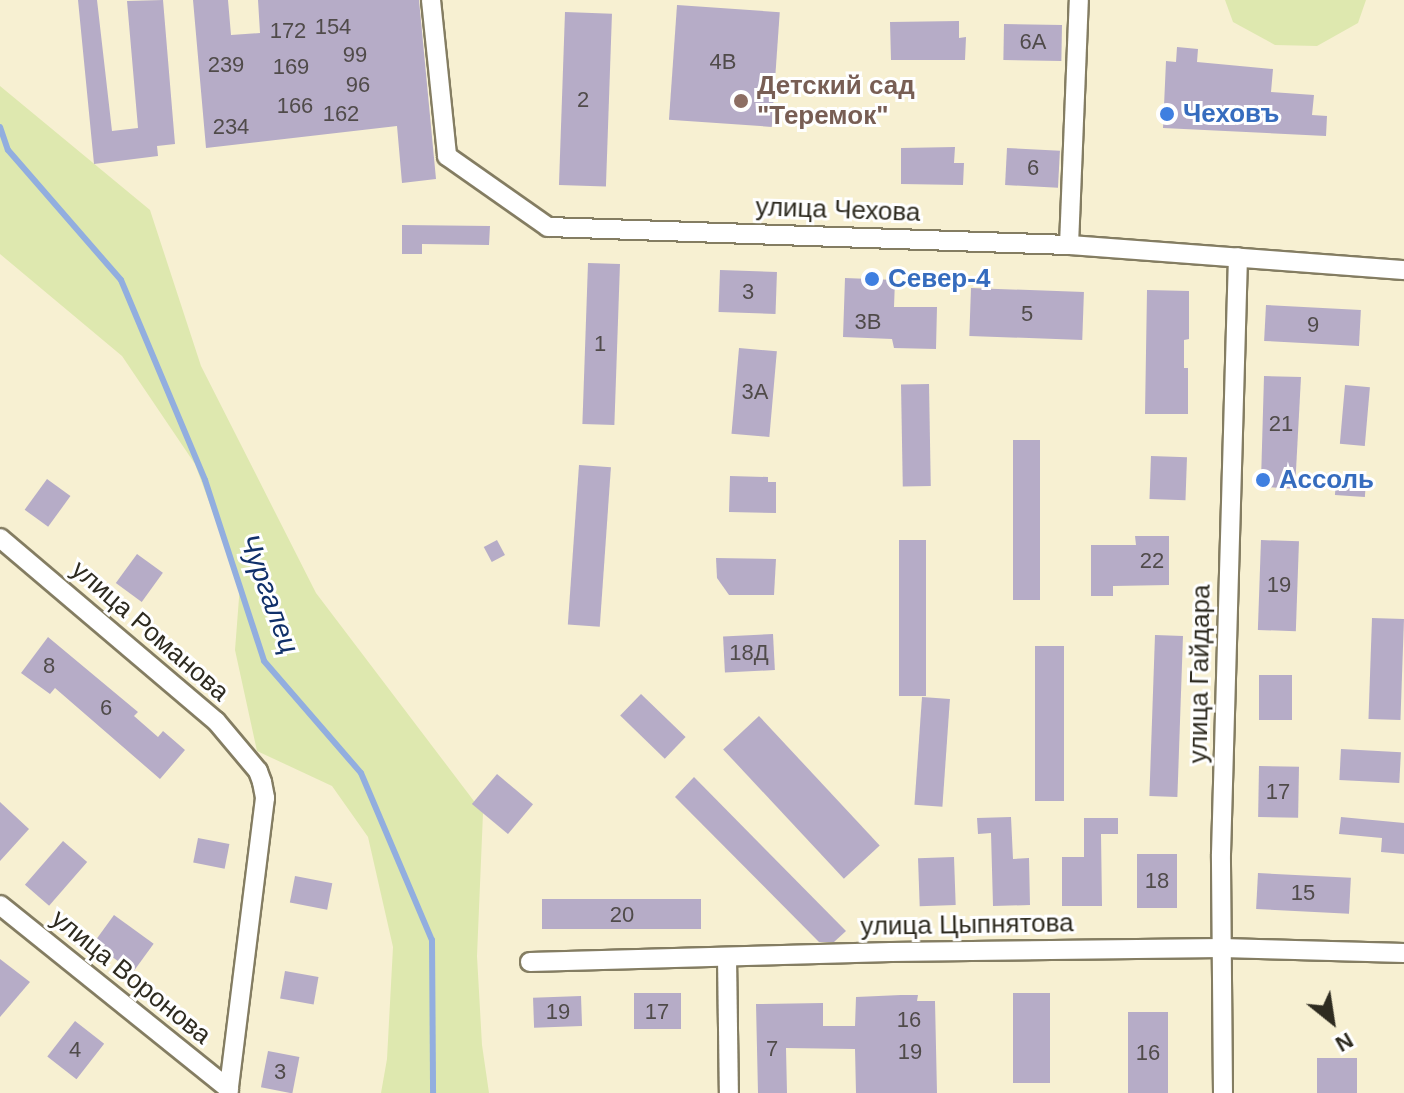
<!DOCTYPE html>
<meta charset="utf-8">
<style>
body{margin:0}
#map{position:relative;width:1404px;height:1093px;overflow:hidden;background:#f7f0d2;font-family:Helvetica,sans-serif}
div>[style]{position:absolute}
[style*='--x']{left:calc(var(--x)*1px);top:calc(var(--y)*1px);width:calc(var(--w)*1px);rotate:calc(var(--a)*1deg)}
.green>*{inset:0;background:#dee8af}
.stream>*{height:6px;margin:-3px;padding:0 3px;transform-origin:3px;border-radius:3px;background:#92aedf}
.building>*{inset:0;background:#b6acc7;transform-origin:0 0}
.roads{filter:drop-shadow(2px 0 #847d62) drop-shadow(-2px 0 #847d62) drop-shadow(0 2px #847d62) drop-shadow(0 -2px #847d62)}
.minor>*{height:18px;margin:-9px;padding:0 9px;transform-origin:9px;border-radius:9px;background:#fff}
.dots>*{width:22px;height:22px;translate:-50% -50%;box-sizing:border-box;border:4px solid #fff;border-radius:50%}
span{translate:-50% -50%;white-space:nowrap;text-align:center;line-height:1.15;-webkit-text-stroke:6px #fff;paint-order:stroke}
.number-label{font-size:22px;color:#504b4a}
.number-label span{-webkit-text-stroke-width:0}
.education-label{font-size:26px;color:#785e54;font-weight:700}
.left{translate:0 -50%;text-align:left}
.shop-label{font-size:26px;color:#366cbe;font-weight:700}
.street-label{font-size:26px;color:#2e2b20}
.water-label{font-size:28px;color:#103069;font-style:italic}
.north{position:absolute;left:1292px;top:981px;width:80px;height:80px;-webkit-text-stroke:6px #fff;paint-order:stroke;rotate:150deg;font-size:22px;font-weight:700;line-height:32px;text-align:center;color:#2e2b20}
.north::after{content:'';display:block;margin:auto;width:28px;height:36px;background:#2e2b20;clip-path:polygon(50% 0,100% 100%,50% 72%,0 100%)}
</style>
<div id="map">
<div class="green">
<div style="clip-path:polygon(1225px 0,1366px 0,1358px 23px,1317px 46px,1275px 45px,1233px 22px)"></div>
<div style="clip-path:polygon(0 86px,150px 210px,201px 366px,316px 593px,483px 813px,477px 956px,482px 1045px,489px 1093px,381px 1093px,387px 1059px,393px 947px,368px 837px,332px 786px,257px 751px,235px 650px,240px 585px,195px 464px,122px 356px,0 254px)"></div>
</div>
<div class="stream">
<div style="--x:0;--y:127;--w:24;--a:71"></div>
<div style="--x:8;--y:150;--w:172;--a:49"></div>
<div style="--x:121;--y:280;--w:217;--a:67.2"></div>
<div style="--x:205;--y:480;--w:190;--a:71.9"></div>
<div style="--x:264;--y:661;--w:148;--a:49.1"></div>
<div style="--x:361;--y:773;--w:181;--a:67"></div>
<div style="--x:432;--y:940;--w:153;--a:89.6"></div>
</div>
<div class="building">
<div style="clip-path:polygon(78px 0,97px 0,112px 131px,138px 128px,127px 1px,163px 0,175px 144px,157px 146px,158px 156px,94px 164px)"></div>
<div style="clip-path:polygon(193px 0,228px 0,231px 35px,260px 33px,258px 0,419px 0,436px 179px,402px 183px,397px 126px,206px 148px)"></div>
<div style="left:677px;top:5px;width:103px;height:115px;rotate:4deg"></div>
<div style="left:565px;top:12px;width:47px;height:173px;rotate:2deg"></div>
<div style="clip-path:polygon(959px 21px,959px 38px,966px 37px,965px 60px,891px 60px,890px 22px)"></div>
<div style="left:1004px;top:24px;width:58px;height:36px;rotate:1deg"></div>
<div style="clip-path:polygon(1177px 47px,1198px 49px,1197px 62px,1273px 69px,1271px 92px,1314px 95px,1312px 115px,1327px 116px,1326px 136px,1163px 128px,1166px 61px,1176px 62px)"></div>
<div style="clip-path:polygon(955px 147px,954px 163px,964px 163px,963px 185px,901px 184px,901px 148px)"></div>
<div style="left:1007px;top:148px;width:53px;height:37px;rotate:3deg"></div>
<div style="clip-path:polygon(402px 225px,490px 226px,489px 245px,422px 244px,422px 254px,402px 254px)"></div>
<div style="left:588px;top:263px;width:32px;height:161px;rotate:2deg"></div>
<div style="left:720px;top:270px;width:57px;height:42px;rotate:2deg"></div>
<div style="clip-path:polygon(845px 278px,895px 280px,894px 307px,937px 307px,936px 349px,894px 348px,892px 339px,843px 337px)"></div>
<div style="left:971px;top:288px;width:113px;height:48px;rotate:2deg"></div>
<div style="clip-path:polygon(1147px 290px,1189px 291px,1189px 339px,1184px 340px,1184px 368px,1188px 368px,1188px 414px,1145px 414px)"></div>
<div style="left:1266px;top:305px;width:95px;height:36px;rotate:3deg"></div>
<div style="left:739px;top:348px;width:38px;height:86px;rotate:5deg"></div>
<div style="clip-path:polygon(1264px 376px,1301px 377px,1295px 489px,1267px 487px,1261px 481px)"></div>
<div style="left:929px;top:384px;width:102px;height:28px;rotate:89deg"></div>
<div style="left:1345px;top:385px;width:25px;height:59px;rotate:5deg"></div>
<div style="left:1013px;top:440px;width:27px;height:160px"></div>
<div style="left:1151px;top:456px;width:36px;height:43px;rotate:2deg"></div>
<div style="left:579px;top:465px;width:32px;height:160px;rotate:4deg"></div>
<div style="clip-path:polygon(730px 476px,768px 477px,768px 482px,776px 482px,776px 513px,729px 512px)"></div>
<div style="left:47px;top:479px;width:29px;height:38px;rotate:36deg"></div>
<div style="left:1336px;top:480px;width:30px;height:15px;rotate:4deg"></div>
<div style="clip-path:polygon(1135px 536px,1169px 536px,1169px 585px,1113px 586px,1113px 596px,1091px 596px,1091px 545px,1136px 545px)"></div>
<div style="left:497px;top:540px;width:17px;height:15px;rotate:62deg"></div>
<div style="left:899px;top:540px;width:27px;height:156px"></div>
<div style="left:1261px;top:540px;width:38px;height:90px;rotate:2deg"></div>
<div style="left:137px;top:554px;width:32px;height:36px;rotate:36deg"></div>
<div style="clip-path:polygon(716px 558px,776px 559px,774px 595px,729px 595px,717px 578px)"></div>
<div style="left:1372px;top:618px;width:32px;height:101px;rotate:2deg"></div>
<div style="left:773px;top:634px;width:36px;height:50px;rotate:87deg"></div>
<div style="left:1155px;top:635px;width:28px;height:161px;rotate:2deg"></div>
<div style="clip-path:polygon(48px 637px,138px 712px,134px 716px,158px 737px,163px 731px,185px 750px,160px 779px,55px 688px,50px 694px,21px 673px)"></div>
<div style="left:1035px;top:646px;width:29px;height:155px"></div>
<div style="left:1259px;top:675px;width:33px;height:45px"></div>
<div style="left:641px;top:694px;width:62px;height:30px;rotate:44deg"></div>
<div style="left:922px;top:697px;width:28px;height:108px;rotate:4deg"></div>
<div style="left:759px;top:716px;width:177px;height:49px;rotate:47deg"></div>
<div style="left:1341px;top:749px;width:60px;height:31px;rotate:3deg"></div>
<div style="left:1259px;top:766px;width:40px;height:51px;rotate:1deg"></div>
<div style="left:497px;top:774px;width:47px;height:39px;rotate:40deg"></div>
<div style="clip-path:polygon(694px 777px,846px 931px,834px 942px,819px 942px,675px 797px)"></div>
<div style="clip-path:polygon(0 802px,29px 829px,0 861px)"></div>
<div style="clip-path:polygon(1011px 817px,1013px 859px,1029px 858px,1030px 905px,993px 906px,991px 833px,978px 834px,977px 818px)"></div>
<div style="clip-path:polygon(1341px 817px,1404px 823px,1404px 854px,1381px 852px,1382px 838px,1339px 834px)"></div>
<div style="clip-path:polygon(1084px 818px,1118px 818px,1118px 834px,1101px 834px,1102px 906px,1062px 906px,1062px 857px,1084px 857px)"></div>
<div style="left:198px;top:838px;width:32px;height:25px;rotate:11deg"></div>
<div style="left:63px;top:841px;width:32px;height:58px;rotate:41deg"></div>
<div style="left:1137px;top:854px;width:40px;height:54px"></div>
<div style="left:954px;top:857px;width:48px;height:36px;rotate:88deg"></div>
<div style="left:1258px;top:873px;width:93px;height:36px;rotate:3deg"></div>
<div style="left:295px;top:876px;width:38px;height:27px;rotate:11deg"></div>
<div style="left:701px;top:899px;width:30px;height:159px;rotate:90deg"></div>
<div style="left:114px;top:915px;width:49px;height:35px;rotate:36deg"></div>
<div style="clip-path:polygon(0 959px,30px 982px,0 1017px)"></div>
<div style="left:285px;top:971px;width:34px;height:28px;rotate:10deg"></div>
<div style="left:681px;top:993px;width:36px;height:47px;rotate:90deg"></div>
<div style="left:1050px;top:993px;width:90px;height:37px;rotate:90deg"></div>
<div style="clip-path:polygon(901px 995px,918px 995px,917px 1001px,935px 1001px,937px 1093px,856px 1093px,855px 1049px,786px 1048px,787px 1093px,758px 1093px,756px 1004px,823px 1003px,823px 1026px,855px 1026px,856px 997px)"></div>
<div style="left:581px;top:996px;width:30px;height:48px;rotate:88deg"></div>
<div style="left:1128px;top:1012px;width:40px;height:81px"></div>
<div style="left:75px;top:1021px;width:37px;height:45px;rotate:38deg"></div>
<div style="left:268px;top:1051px;width:32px;height:37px;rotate:11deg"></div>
<div style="left:1317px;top:1058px;width:40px;height:35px"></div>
</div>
<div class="roads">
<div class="minor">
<div style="--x:431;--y:0;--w:157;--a:84.1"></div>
<div style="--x:447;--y:156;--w:123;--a:35.1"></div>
<div style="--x:548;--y:227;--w:521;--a:1.98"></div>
<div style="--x:1069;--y:245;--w:336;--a:4.3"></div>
<div style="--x:1069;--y:245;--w:245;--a:-87.7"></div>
<div style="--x:0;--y:538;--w:283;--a:40.3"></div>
<div style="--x:216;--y:721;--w:65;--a:50"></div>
<div style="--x:258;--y:771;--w:12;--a:70"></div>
<div style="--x:262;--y:782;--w:16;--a:79"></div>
<div style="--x:265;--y:798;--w:297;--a:97.1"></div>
<div style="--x:0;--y:905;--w:294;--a:38.8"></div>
<div style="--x:727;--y:957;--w:136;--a:89.2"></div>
<div style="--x:530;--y:962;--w:361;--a:-1.6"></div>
<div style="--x:891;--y:952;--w:331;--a:-0.7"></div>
<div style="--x:1222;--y:948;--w:182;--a:1.6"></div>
<div style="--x:1223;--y:1093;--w:239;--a:-90.5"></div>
<div style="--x:1221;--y:854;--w:597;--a:-88.37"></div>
</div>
</div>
<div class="dots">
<div style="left:741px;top:101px;background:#8d6e63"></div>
<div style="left:1167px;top:114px;background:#3f7fe0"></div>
<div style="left:872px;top:279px;background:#3f7fe0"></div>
<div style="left:1263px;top:480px;background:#3f7fe0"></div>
</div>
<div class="number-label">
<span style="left:333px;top:27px">154</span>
<span style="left:288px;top:31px">172</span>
<span style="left:1033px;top:42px">6А</span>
<span style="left:355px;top:55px">99</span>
<span style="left:723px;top:62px">4В</span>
<span style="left:226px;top:65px">239</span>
<span style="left:291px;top:67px">169</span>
<span style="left:358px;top:85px">96</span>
<span style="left:583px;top:100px">2</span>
<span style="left:295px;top:106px">166</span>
<span style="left:341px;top:114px">162</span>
<span style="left:231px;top:127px">234</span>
<span style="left:1033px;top:168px">6</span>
<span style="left:748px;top:292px">3</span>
<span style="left:1027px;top:314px">5</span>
<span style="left:868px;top:322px">3В</span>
<span style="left:1313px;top:325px">9</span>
<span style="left:600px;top:344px">1</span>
<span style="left:755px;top:392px">3А</span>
<span style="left:1281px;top:424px">21</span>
<span style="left:1152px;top:561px">22</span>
<span style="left:1279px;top:585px">19</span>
<span style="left:749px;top:653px">18Д</span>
<span style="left:49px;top:666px">8</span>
<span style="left:106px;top:708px">6</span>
<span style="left:1278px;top:792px">17</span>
<span style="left:1157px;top:881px">18</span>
<span style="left:1303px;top:893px">15</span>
<span style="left:622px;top:915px">20</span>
<span style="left:558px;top:1012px">19</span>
<span style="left:657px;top:1012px">17</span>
<span style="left:909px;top:1020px">16</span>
<span style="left:772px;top:1049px">7</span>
<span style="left:75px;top:1050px">4</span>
<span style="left:910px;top:1052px">19</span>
<span style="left:1148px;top:1053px">16</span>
<span style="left:280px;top:1072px">3</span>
</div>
<div class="education-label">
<span class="left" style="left:757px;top:101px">Детский сад<br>"Теремок"</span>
</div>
<div class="shop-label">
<span class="left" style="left:1183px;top:114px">Чеховъ</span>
<span class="left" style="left:888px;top:279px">Север-4</span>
<span class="left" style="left:1279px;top:480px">Ассоль</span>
</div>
<div class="street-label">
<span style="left:838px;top:210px;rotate:2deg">улица Чехова</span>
<span style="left:150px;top:631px;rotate:41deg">улица Романова</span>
<span style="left:1200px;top:674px;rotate:-89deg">улица Гайдара</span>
<span style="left:967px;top:925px;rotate:-1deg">улица Цыпнятова</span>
<span style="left:131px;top:977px;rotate:39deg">улица Воронова</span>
</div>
<div class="water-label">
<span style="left:269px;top:594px;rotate:70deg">Чургалец</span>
</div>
<div class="north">N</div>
</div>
